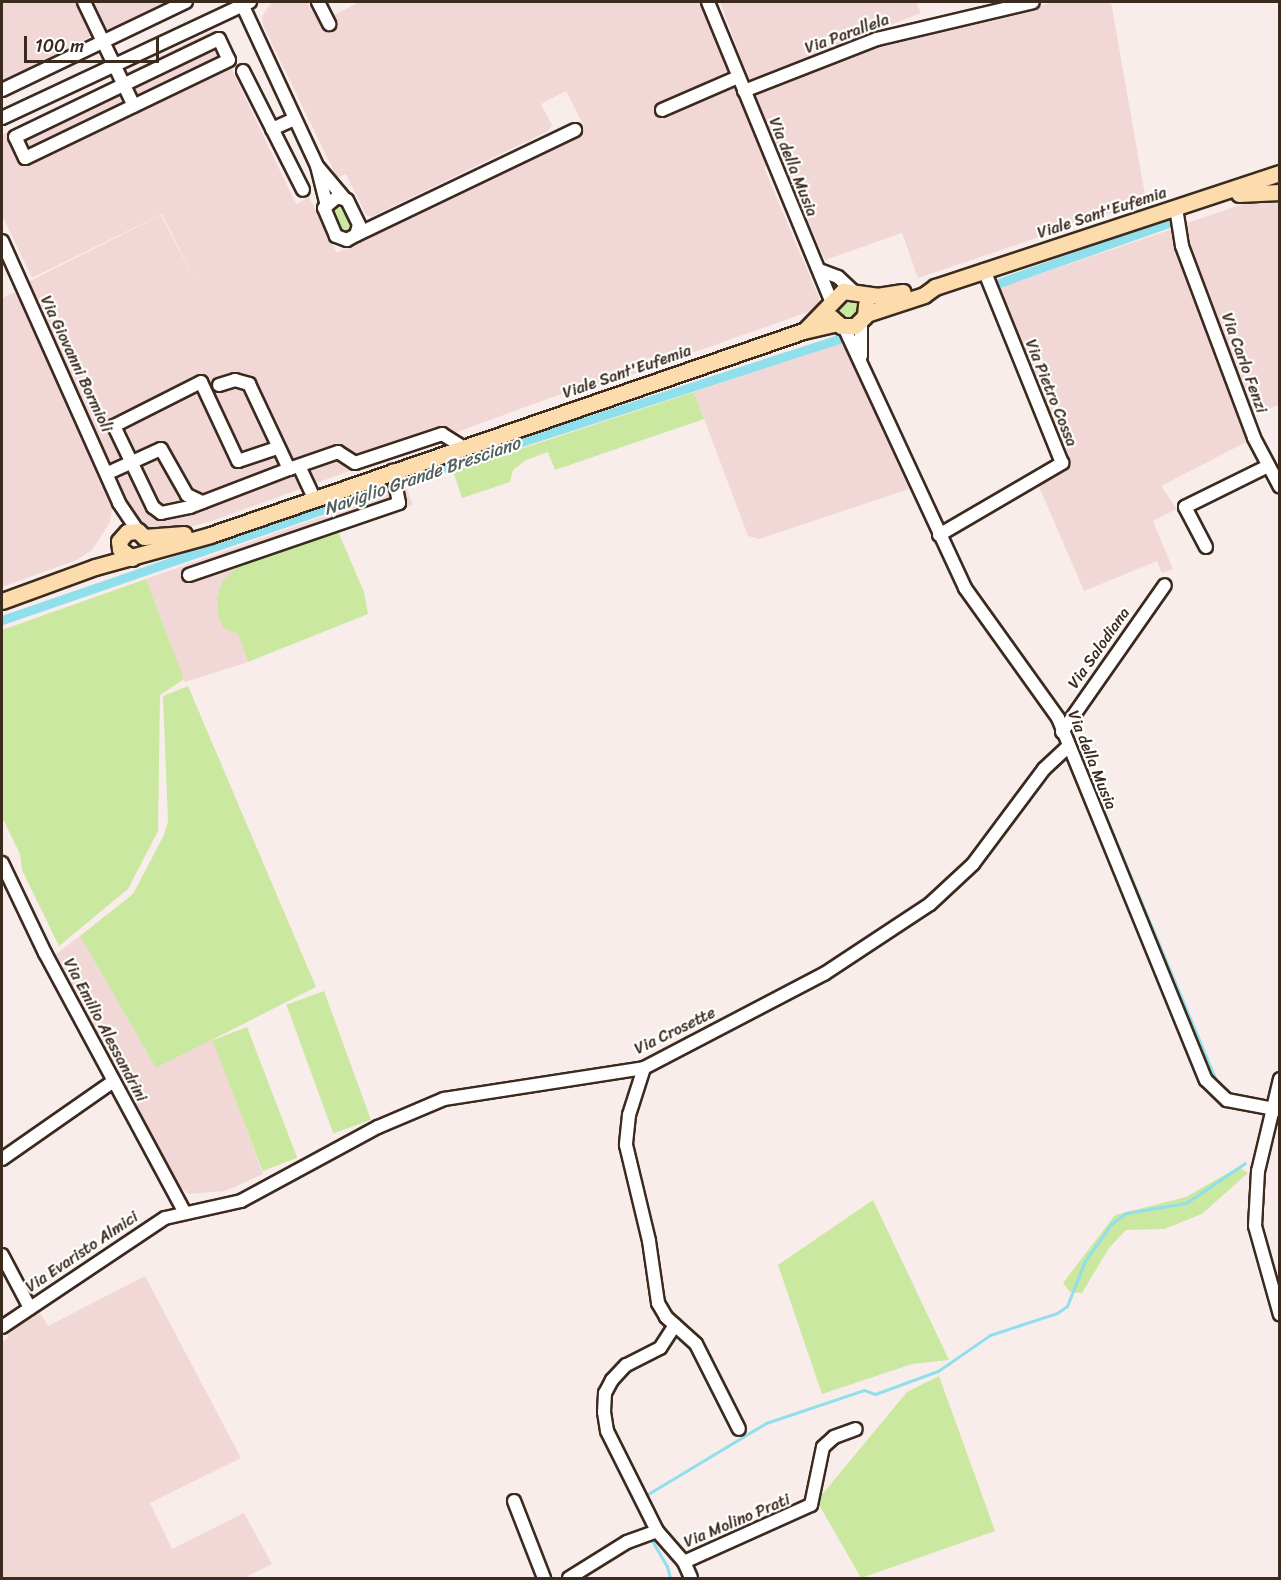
<!DOCTYPE html>
<style>
body{margin:0}
#map{position:relative;width:1281px;height:1580px;overflow:hidden;background:#f9edec;font-family:Sriracha,sans-serif}
div>[style]{position:absolute}
[style*='--x']{left:calc(var(--x)*1px);top:calc(var(--y)*1px);width:calc(var(--w)*1px);rotate:calc(var(--a)*1deg)}
.built>*{inset:0;background:#f1d7d5}
.green>*{inset:0;background:#cae89f;transform-origin:0 0}
.round{border-radius:50%}
.stream>*{height:3px;margin:-1.5px;padding:0 1.5px;transform-origin:1.5px;border-radius:1.5px;background:#8fdfec}
.canal>*{height:9px;margin:-4.5px;padding:0 4.5px;transform-origin:4.5px;border-radius:4.5px;background:#8fdfec}
.roads{filter:drop-shadow(2px 0 #3b2a1e) drop-shadow(-2px 0 #3b2a1e) drop-shadow(0 2px #3b2a1e) drop-shadow(0 -2px #3b2a1e)}
.minor>*{height:12px;margin:-6px;padding:0 6px;transform-origin:6px;border-radius:6px;background:#fff}
.major>*{height:15px;margin:-7.5px;padding:0 7.5px;transform-origin:7.5px;border-radius:7.5px;background:#fcdcac}
span{translate:-50% -50%;white-space:nowrap;text-align:center;line-height:1.15;-webkit-text-stroke:4.5px #fff;paint-order:stroke}
.street-label{font-size:16px;color:#3b2a1e}
.water-label{font-size:18px;color:#54605c;font-style:italic}
.frame{position:absolute;inset:0;border:3px solid #3b2a1e;pointer-events:none}
.scale{position:absolute;left:24px;top:36px;width:135px;height:27px;box-sizing:border-box;border:3px solid #3b2a1e;border-top:0;padding-left:8px;font-size:18px;line-height:21px;white-space:nowrap;color:#3b2a1e;-webkit-text-stroke:4px #fff;paint-order:stroke}
</style>
<div id="map">
<div class="built">
<div style="clip-path:polygon(2px 2px,75px 2px,92px 36px,2px 83px)"></div>
<div style="clip-path:polygon(91px 2px,168px 2px,109px 30px,104px 29px)"></div>
<div style="clip-path:polygon(272px 2px,307px 2px,319px 23px,359px 2px,701px 2px,770px 164px,764px 168px,820px 300px,816px 309px,588px 390px,586px 385px,212px 521px,181px 529px,154px 529px,145px 525px,131px 510px,24px 284px,161px 215px,199px 288px,162px 214px,32px 278px,2px 215px,2px 135px,213px 30px,296px 204px,309px 197px,337px 253px,585px 128px,566px 91px,541px 104px,552px 125px,548px 131px,371px 217px,366px 215px,346px 174px,337px 178px,263px 25px,262px 16px)"></div>
<div style="clip-path:polygon(720px 2px,916px 2px,921px 13px,749px 80px)"></div>
<div style="clip-path:polygon(1055px 2px,1111px 2px,1146px 201px,918px 278px,902px 233px,825px 260px,753px 93px,893px 38px)"></div>
<div style="clip-path:polygon(1264px 197px,1279px 201px,1279px 405px,1249px 416px,1184px 224px)"></div>
<div style="clip-path:polygon(1175px 228px,1254px 438px,1161px 486px,1177px 509px,1153px 521px,1173px 569px,1162px 573px,1157px 561px,1084px 591px,1037px 482px,1069px 464px,996px 289px)"></div>
<div style="clip-path:polygon(15px 292px,101px 468px,113px 502px,110px 522px,92px 550px,77px 560px,2px 587px,2px 298px)"></div>
<div style="clip-path:polygon(844px 342px,909px 489px,759px 539px,748px 536px,694px 392px)"></div>
<div style="clip-path:polygon(406px 487px,413px 505px,337px 529px,222px 581px,217px 598px,218px 615px,238px 633px,248px 662px,185px 682px,146px 579px)"></div>
<div style="clip-path:polygon(80px 936px,156px 1068px,213px 1039px,263px 1174px,225px 1191px,189px 1194px,178px 1186px,56px 954px)"></div>
<div style="clip-path:polygon(145px 1276px,241px 1458px,150px 1503px,172px 1549px,244px 1513px,272px 1564px,244px 1578px,2px 1578px,2px 1342px,8px 1338px,7px 1333px,40px 1313px,48px 1326px)"></div>
</div>
<div class="green">
<div style="clip-path:polygon(343px 203px,353px 222px,348px 233px,340px 231px,330px 212px,332px 204px)"></div>
<div class="round" style="left:837px;top:298px;width:22px;height:22px"></div>
<div style="clip-path:polygon(694px 392px,704px 419px,555px 470px,548px 452px,526px 460px,513px 470px,510px 482px,462px 498px,453px 471px)"></div>
<div style="clip-path:polygon(337px 529px,364px 592px,368px 614px,248px 662px,238px 634px,223px 628px,218px 615px,217px 598px,222px 581px,246px 559px)"></div>
<div style="clip-path:polygon(146px 579px,184px 679px,160px 695px,158px 831px,128px 889px,59px 946px,22px 870px,20px 854px,2px 817px,2px 630px)"></div>
<div style="clip-path:polygon(188px 686px,316px 987px,156px 1068px,80px 936px,133px 894px,164px 835px,168px 821px,163px 696px)"></div>
<div style="left:324px;top:991px;width:137px;height:40px;rotate:70deg"></div>
<div style="left:247px;top:1027px;width:140px;height:37px;rotate:69deg"></div>
<div style="clip-path:polygon(1238px 1167px,1248px 1173px,1202px 1214px,1164px 1229px,1126px 1230px,1109px 1248px,1082px 1293px,1070px 1292px,1063px 1283px,1115px 1215px,1186px 1197px)"></div>
<div style="clip-path:polygon(873px 1200px,949px 1360px,912px 1364px,822px 1394px,778px 1265px)"></div>
<div style="clip-path:polygon(939px 1376px,995px 1531px,861px 1578px,818px 1503px,820px 1497px,907px 1392px)"></div>
</div>
<div class="stream">
<div style="--x:1102;--y:808;--w:298;--a:67.3"></div>
<div style="--x:643;--y:1497;--w:144;--a:-31"></div>
<div style="--x:766;--y:1423;--w:103;--a:-18.6"></div>
<div style="--x:864;--y:1390;--w:12;--a:20"></div>
<div style="--x:875;--y:1394;--w:67;--a:-20.1"></div>
<div style="--x:938;--y:1371;--w:63;--a:-34.7"></div>
<div style="--x:990;--y:1335;--w:71;--a:-18.2"></div>
<div style="--x:1057;--y:1313;--w:12;--a:-35"></div>
<div style="--x:1067;--y:1306;--w:48;--a:-68.2"></div>
<div style="--x:1085;--y:1261;--w:45;--a:-54.9"></div>
<div style="--x:1111;--y:1224;--w:19;--a:-36"></div>
<div style="--x:1126;--y:1213;--w:61;--a:-9.5"></div>
<div style="--x:1186;--y:1203;--w:71;--a:-34.1"></div>
<div style="--x:644;--y:1518;--w:14;--a:82"></div>
<div style="--x:650;--y:1537;--w:34;--a:60"></div>
<div style="--x:667;--y:1566;--w:12;--a:76"></div>
</div>
<div class="canal">
<div style="--x:996;--y:284;--w:186;--a:-19.5"></div>
<div style="--x:2;--y:620;--w:481;--a:-19"></div>
<div style="--x:457;--y:463;--w:407;--a:-18"></div>
</div>
<div class="roads">
<div class="minor">
<div style="--x:84;--y:2;--w:115;--a:64.3"></div>
<div style="--x:241;--y:2;--w:181;--a:65.1"></div>
<div style="--x:317;--y:166;--w:38;--a:76"></div>
<div style="--x:318;--y:2;--w:25;--a:63"></div>
<div style="--x:708;--y:2;--w:323;--a:67.6"></div>
<div style="--x:219;--y:39;--w:23;--a:65"></div>
<div style="--x:229;--y:60;--w:226;--a:154.3"></div>
<div style="--x:25;--y:158;--w:23;--a:-115"></div>
<div style="--x:15;--y:137;--w:226;--a:-25.7"></div>
<div style="--x:243;--y:71;--w:133;--a:63.2"></div>
<div style="--x:2;--y:90;--w:204;--a:-25.6"></div>
<div style="--x:744;--y:91;--w:143;--a:-21.4"></div>
<div style="--x:877;--y:39;--w:160;--a:-13.3"></div>
<div style="--x:662;--y:110;--w:83;--a:-23.5"></div>
<div style="--x:2;--y:118;--w:274;--a:-25.1"></div>
<div style="--x:272;--y:129;--w:24;--a:-24"></div>
<div style="--x:318;--y:167;--w:39;--a:50"></div>
<div style="--x:337;--y:197;--w:10;--a:17"></div>
<div style="--x:347;--y:200;--w:28;--a:64"></div>
<div style="--x:359;--y:225;--w:10;--a:107"></div>
<div style="--x:356;--y:235;--w:10;--a:151"></div>
<div style="--x:347;--y:240;--w:12;--a:-160"></div>
<div style="--x:336;--y:236;--w:30;--a:-113"></div>
<div style="--x:324;--y:208;--w:17;--a:-40"></div>
<div style="--x:1176;--y:208;--w:38;--a:81"></div>
<div style="--x:1182;--y:246;--w:205;--a:69.4"></div>
<div style="--x:1254;--y:438;--w:55;--a:62"></div>
<div style="--x:356;--y:235;--w:243;--a:-25.6"></div>
<div style="--x:2;--y:241;--w:287;--a:65.9"></div>
<div style="--x:119;--y:503;--w:34;--a:56"></div>
<div style="--x:819;--y:270;--w:20;--a:20"></div>
<div style="--x:838;--y:277;--w:21;--a:43"></div>
<div style="--x:844;--y:327;--w:288;--a:65.1"></div>
<div style="--x:965;--y:588;--w:160;--a:54.4"></div>
<div style="--x:1058;--y:718;--w:391;--a:67.8"></div>
<div style="--x:1206;--y:1080;--w:29;--a:44"></div>
<div style="--x:1227;--y:1100;--w:54;--a:10.7"></div>
<div style="--x:861;--y:356;--w:35;--a:-90"></div>
<div style="--x:219;--y:385;--w:17;--a:-17"></div>
<div style="--x:235;--y:380;--w:15;--a:16"></div>
<div style="--x:249;--y:384;--w:94;--a:64.8"></div>
<div style="--x:289;--y:469;--w:52;--a:-19.1"></div>
<div style="--x:338;--y:452;--w:20;--a:33"></div>
<div style="--x:355;--y:463;--w:92;--a:-18.4"></div>
<div style="--x:442;--y:434;--w:25;--a:32"></div>
<div style="--x:277;--y:448;--w:41;--a:161.6"></div>
<div style="--x:238;--y:461;--w:87;--a:-115.1"></div>
<div style="--x:201;--y:382;--w:97;--a:153.2"></div>
<div style="--x:114;--y:426;--w:90;--a:64.3"></div>
<div style="--x:153;--y:507;--w:10;--a:37"></div>
<div style="--x:161;--y:513;--w:30;--a:-12"></div>
<div style="--x:190;--y:507;--w:106;--a:-21"></div>
<div style="--x:300;--y:468;--w:33;--a:65"></div>
<div style="--x:108;--y:473;--w:58;--a:-24.4"></div>
<div style="--x:161;--y:449;--w:53;--a:60.5"></div>
<div style="--x:187;--y:495;--w:17;--a:25"></div>
<div style="--x:939;--y:535;--w:143;--a:-30.3"></div>
<div style="--x:1062;--y:463;--w:208;--a:-112"></div>
<div style="--x:1206;--y:547;--w:45;--a:-117.7"></div>
<div style="--x:1185;--y:507;--w:93;--a:-26.3"></div>
<div style="--x:189;--y:575;--w:222;--a:-18.9"></div>
<div style="--x:399;--y:503;--w:33;--a:-101"></div>
<div style="--x:1062;--y:732;--w:179;--a:-55"></div>
<div style="--x:2;--y:863;--w:100;--a:64.5"></div>
<div style="--x:45;--y:953;--w:293;--a:61.7"></div>
<div style="--x:644;--y:1068;--w:49;--a:107.7"></div>
<div style="--x:629;--y:1115;--w:30;--a:96"></div>
<div style="--x:626;--y:1145;--w:99;--a:76.5"></div>
<div style="--x:649;--y:1241;--w:63;--a:81.7"></div>
<div style="--x:658;--y:1303;--w:16;--a:60"></div>
<div style="--x:666;--y:1317;--w:40;--a:42"></div>
<div style="--x:696;--y:1344;--w:95;--a:63.2"></div>
<div style="--x:1280;--y:1079;--w:95;--a:103.4"></div>
<div style="--x:1258;--y:1171;--w:55;--a:93.1"></div>
<div style="--x:1255;--y:1226;--w:92;--a:74.3"></div>
<div style="--x:2;--y:1159;--w:136;--a:-34.9"></div>
<div style="--x:2;--y:1255;--w:60;--a:62.2"></div>
<div style="--x:675;--y:1325;--w:27;--a:123"></div>
<div style="--x:660;--y:1348;--w:38;--a:153"></div>
<div style="--x:626;--y:1365;--w:21;--a:133"></div>
<div style="--x:612;--y:1380;--w:15;--a:118"></div>
<div style="--x:605;--y:1393;--w:19;--a:93"></div>
<div style="--x:604;--y:1412;--w:19;--a:81"></div>
<div style="--x:607;--y:1431;--w:112;--a:63.4"></div>
<div style="--x:657;--y:1531;--w:41;--a:48.9"></div>
<div style="--x:684;--y:1562;--w:17;--a:66"></div>
<div style="--x:2;--y:1327;--w:196;--a:-33.8"></div>
<div style="--x:165;--y:1218;--w:78;--a:-12.6"></div>
<div style="--x:241;--y:1201;--w:156;--a:-28.4"></div>
<div style="--x:378;--y:1127;--w:72;--a:-23"></div>
<div style="--x:444;--y:1099;--w:202;--a:-8.8"></div>
<div style="--x:644;--y:1068;--w:203;--a:-27.6"></div>
<div style="--x:824;--y:974;--w:127;--a:-33.4"></div>
<div style="--x:930;--y:904;--w:59;--a:-42.9"></div>
<div style="--x:973;--y:864;--w:119;--a:-53.2"></div>
<div style="--x:1044;--y:769;--w:33;--a:-43"></div>
<div style="--x:514;--y:1501;--w:83;--a:68.7"></div>
<div style="--x:684;--y:1562;--w:139;--a:-24.2"></div>
<div style="--x:811;--y:1505;--w:59;--a:-78.3"></div>
<div style="--x:823;--y:1447;--w:15;--a:-42"></div>
<div style="--x:834;--y:1437;--w:23;--a:-20"></div>
<div style="--x:569;--y:1578;--w:68;--a:-31.8"></div>
<div style="--x:627;--y:1542;--w:32;--a:-20"></div>
</div>
<div class="major">
<div style="--x:1239;--y:194;--w:41;--a:-2.8"></div>
<div style="--x:866;--y:314;--w:61;--a:-18.1"></div>
<div style="--x:924;--y:295;--w:14;--a:-36"></div>
<div style="--x:935;--y:287;--w:363;--a:-18.3"></div>
<div style="--x:831;--y:317;--w:13;--a:42"></div>
<div style="--x:841;--y:326;--w:14;--a:0"></div>
<div style="--x:855;--y:326;--w:14;--a:-45"></div>
<div style="--x:865;--y:316;--w:12;--a:-85"></div>
<div style="--x:807;--y:328;--w:52;--a:-45.8"></div>
<div style="--x:843;--y:291;--w:34;--a:8"></div>
<div style="--x:877;--y:296;--w:26;--a:-9"></div>
<div style="--x:132;--y:558;--w:15;--a:-143"></div>
<div style="--x:120;--y:549;--w:8;--a:-97"></div>
<div style="--x:119;--y:541;--w:12;--a:-48"></div>
<div style="--x:127;--y:532;--w:11;--a:-5"></div>
<div style="--x:138;--y:531;--w:8;--a:45"></div>
<div style="--x:144;--y:537;--w:40;--a:-4.3"></div>
<div style="--x:2;--y:601;--w:99;--a:-20.1"></div>
<div style="--x:95;--y:567;--w:119;--a:-15.5"></div>
<div style="--x:210;--y:535;--w:627;--a:-18.98"></div>
<div style="--x:803;--y:331;--w:35;--a:-13"></div>
</div>
</div>
<div class="street-label">
<span style="left:847px;top:34px;rotate:-20deg">Via Parallela</span>
<span style="left:793px;top:167px;rotate:68deg">Via della Musia</span>
<span style="left:1102px;top:213px;rotate:-18deg">Viale Sant'Eufemia</span>
<span style="left:1244px;top:363px;rotate:70deg">Via Carlo Fenzi</span>
<span style="left:76px;top:364px;rotate:65deg">Via Giovanni Bormioli</span>
<span style="left:627px;top:372px;rotate:-19deg">Viale Sant'Eufemia</span>
<span style="left:1051px;top:393px;rotate:68deg">Via Pietro Cossa</span>
<span style="left:1099px;top:648px;rotate:-55deg">Via Salodiana</span>
<span style="left:1092px;top:760px;rotate:68deg">Via della Musia</span>
<span style="left:105px;top:1030px;rotate:62deg">Via Emilio Alessandrini</span>
<span style="left:675px;top:1031px;rotate:-26deg">Via Crosette</span>
<span style="left:82px;top:1252px;rotate:-34deg">Via Evaristo Almici</span>
<span style="left:737px;top:1521px;rotate:-23deg">Via Molino Prati</span>
</div>
<div class="water-label">
<span style="left:422px;top:476px;rotate:-19deg">Naviglio Grande Bresciano</span>
</div>
<div class="frame"></div>
<div class="scale">100 m</div>
</div>
